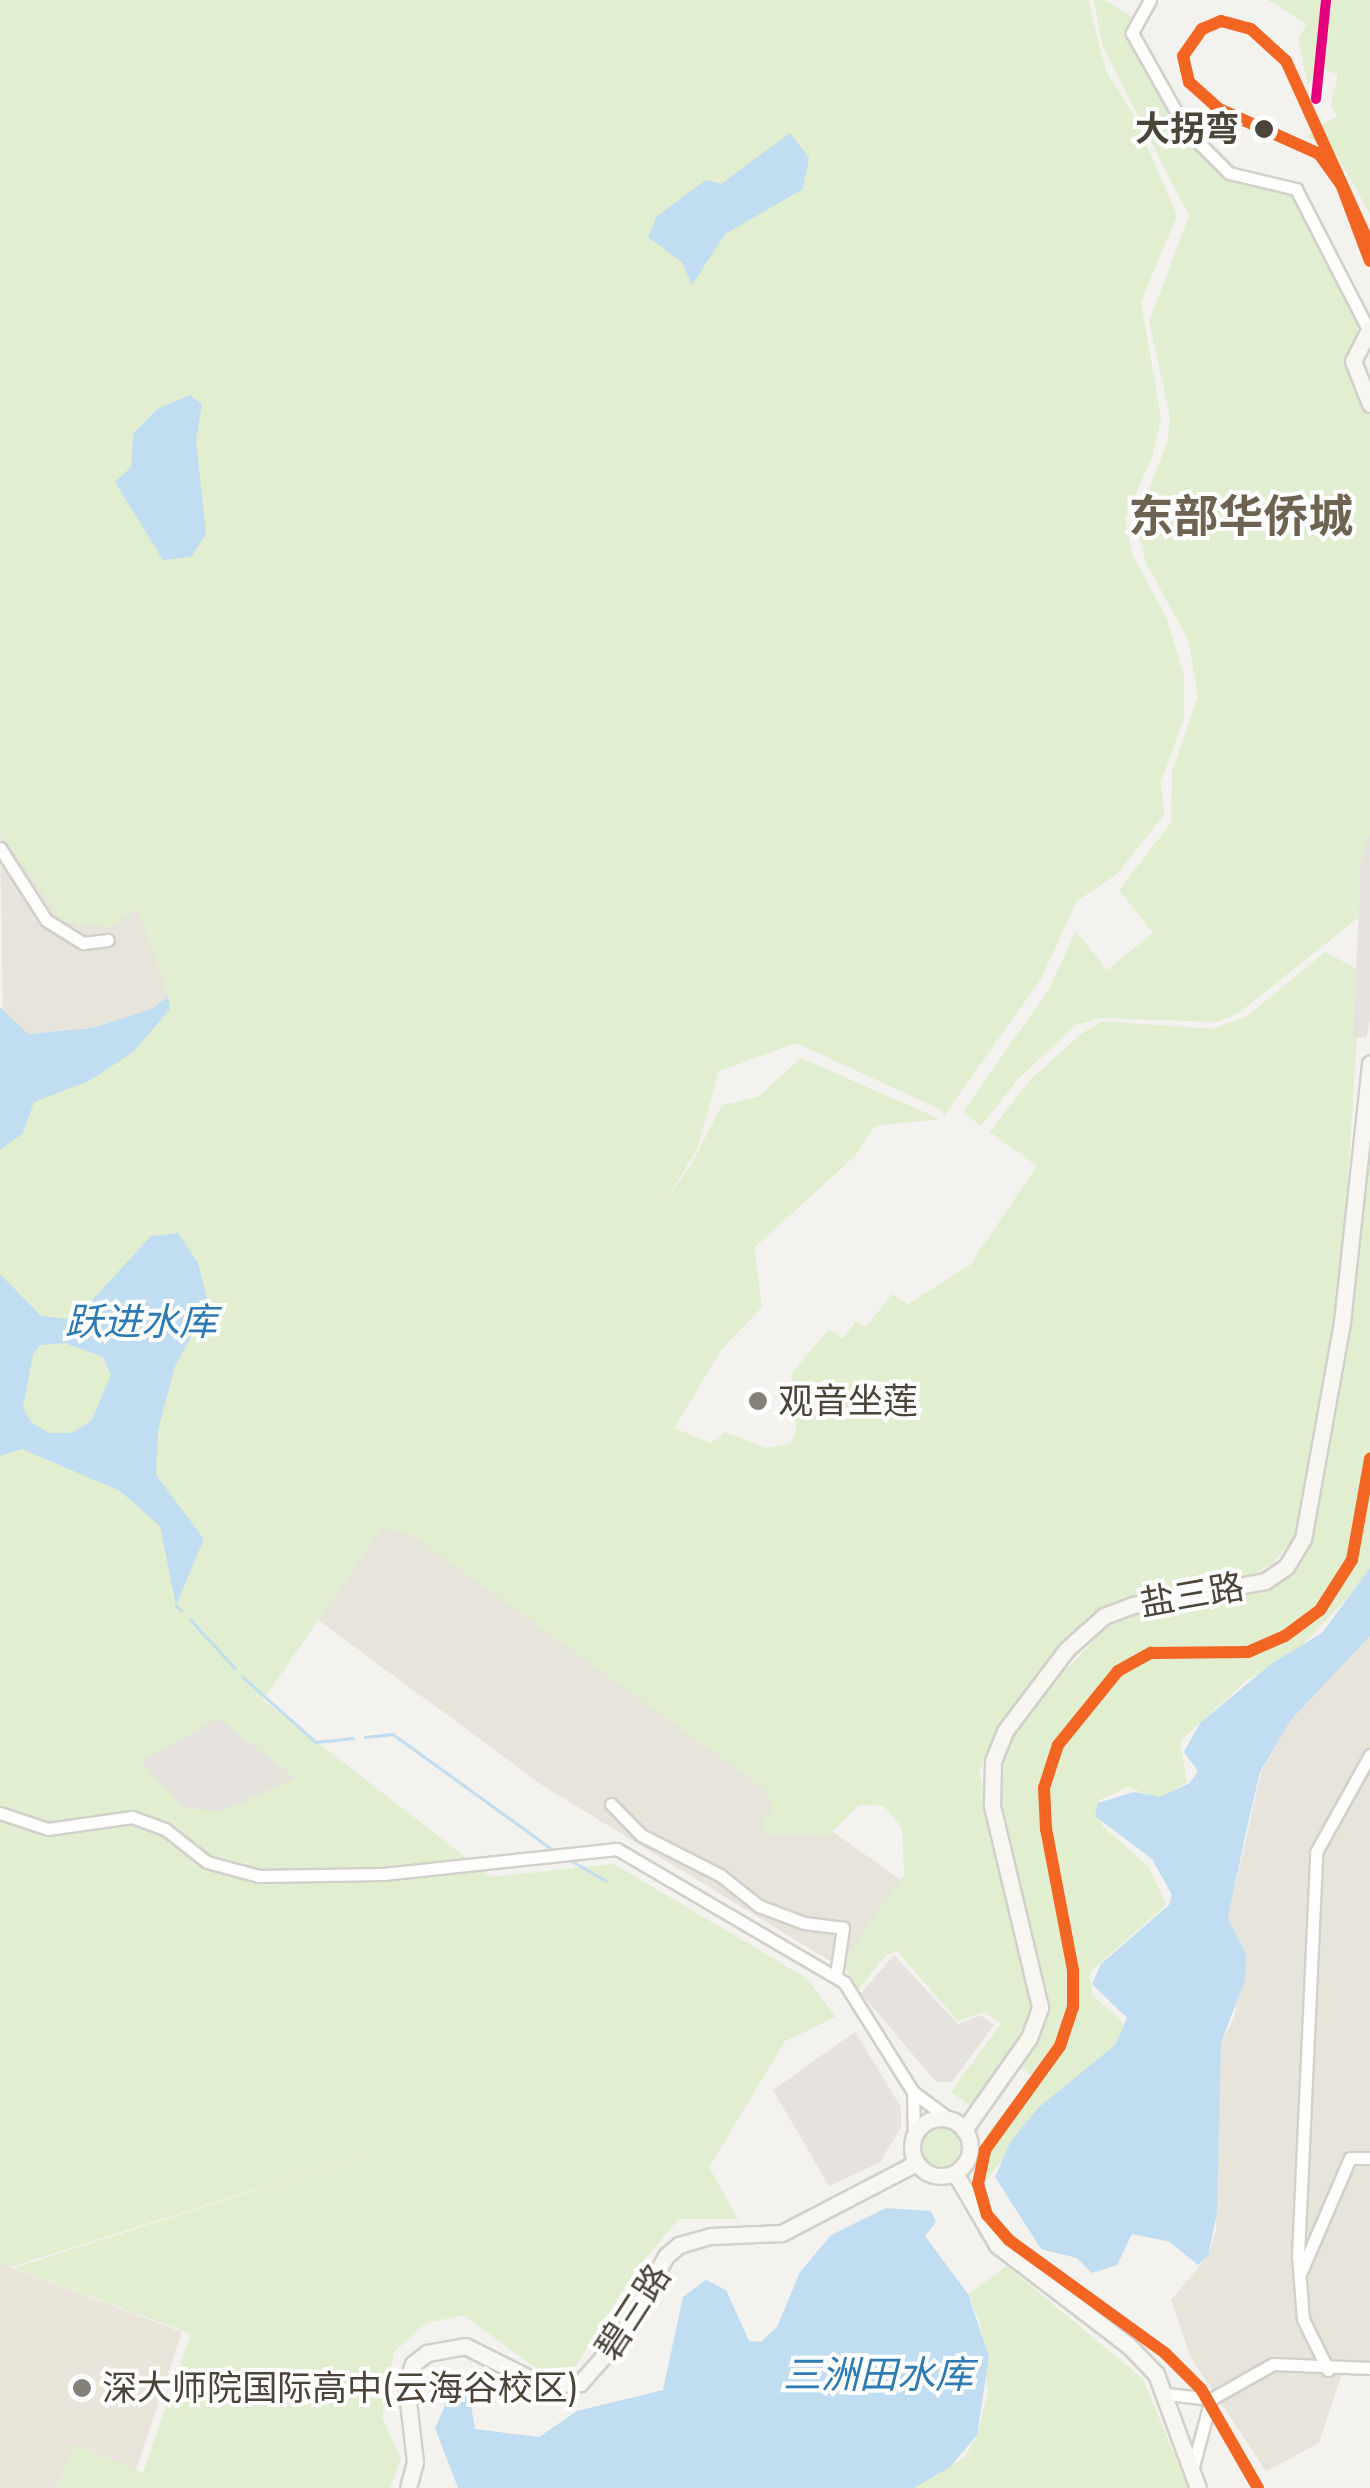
<!DOCTYPE html>
<meta charset="utf-8">
<style>
body{margin:0}
#map{position:relative;width:1370px;height:2488px;overflow:hidden;background:#f4f2ee;font-family:Jost,"Noto Sans SC",sans-serif}
div>[style]{position:absolute}
[style*='--x']{left:calc(var(--x)*1px);top:calc(var(--y)*1px);width:calc(var(--w)*1px);rotate:calc(var(--a)*1deg)}
.residential>*{inset:0;background:#e7e4dc}
.education>*{inset:0;background:#eae5da}
.green>*{inset:0;background:#e1eecf}
.round{border-radius:50%}
.parking>*{inset:0;background:#e6e3df}
.water>*{inset:0;background:#c0ddf1}
.stream>*{height:2.5px;margin:-1.25px;padding:0 1.25px;transform-origin:1.25px;border-radius:1.25px;background:#c0ddf1}
.roads{filter:drop-shadow(2px 0 #d2d0cb) drop-shadow(-2px 0 #d2d0cb) drop-shadow(0 2px #d2d0cb) drop-shadow(0 -2px #d2d0cb)}
.minor>*{height:11px;margin:-5.5px;padding:0 5.5px;transform-origin:5.5px;border-radius:5.5px;background:#fdfdfc}
.secondary>*{height:15px;margin:-7.5px;padding:0 7.5px;transform-origin:7.5px;border-radius:7.5px;background:#f7f6f1}
.secondary>.ring{margin:-7.5px;padding:0;box-sizing:content-box;background:none;border:15px solid #f7f6f1;border-radius:50%}
.rail-1>*{height:12px;margin:-6px;padding:0 6px;transform-origin:6px;border-radius:6px;background:#f26522}
.tram-1>*{height:10px;margin:-5px;padding:0 5px;transform-origin:5px;border-radius:5px;background:#e5007d}
.dots>*{width:28px;height:28px;translate:-50% -50%;box-sizing:border-box;border:5px solid #fff;border-radius:50%}
span{translate:-50% -50%;white-space:nowrap;text-align:center;line-height:1.15;-webkit-text-stroke:8px #fff;paint-order:stroke}
.stop-label{font-size:35px;color:#4b4439;font-weight:700}
.right{translate:-100% -50%;text-align:right}
.poi-label{font-size:35px;color:#4b4439}
.left{translate:0 -50%;text-align:left}
.street-label{font-size:35px;color:#4b4439}
.water-label{font-size:38px;color:#2e7ab2;font-style:italic}
.district-label{font-size:45px;color:#6e6250;font-weight:700}
</style>
<div id="map">
<div class="residential">
<div style="clip-path:polygon(0 833px,12px 848px,138px 908px,168px 996px,153px 1009px,92px 1028px,27px 1034px,3px 1016px)"></div>
<div style="clip-path:polygon(390px 1516px,906px 1884px,843px 1969px,545px 1787px,318px 1620px)"></div>
<div style="clip-path:polygon(1370px 1636px,1370px 2372px,1341px 2376px,1319px 2443px,1266px 2471px,1191px 2358px,1171px 2300px,1208px 2256px,1216px 2230px,1221px 2043px,1234px 2018px,1246px 1954px,1228px 1918px,1261px 1772px,1291px 1720px)"></div>
</div>
<div class="education">
<div style="clip-path:polygon(0 2263px,182px 2332px,136px 2470px,74px 2444px,57px 2488px,0 2488px)"></div>
</div>
<div class="green">
<div style="clip-path:polygon(0 0,1088px 0,1106px 71px,1133px 114px,1177px 215px,1141px 302px,1161px 418px,1153px 455px,1125px 518px,1131px 552px,1167px 619px,1184px 675px,1184px 718px,1161px 782px,1164px 815px,1117px 874px,1076px 902px,1041px 979px,943px 1117px,942px 1110px,796px 1043px,719px 1071px,697px 1149px,667px 1199px,691px 1165px,722px 1105px,758px 1097px,801px 1058px,940px 1119px,875px 1126px,855px 1156px,754px 1248px,762px 1307px,721px 1350px,674px 1428px,711px 1443px,725px 1432px,765px 1448px,791px 1443px,796px 1431px,791px 1374px,829px 1329px,843px 1339px,856px 1321px,866px 1327px,892px 1294px,908px 1304px,970px 1265px,1037px 1166px,990px 1132px,1030px 1080px,1080px 1035px,1102px 1021px,1212px 1029px,1246px 1017px,1325px 952px,1361px 971px,1340px 1308px,1297px 1534px,1272px 1564px,1253px 1574px,1157px 1592px,1094px 1615px,1003px 1720px,979px 1771px,1034px 2003px,1016px 2042px,972px 2107px,951px 2092px,1001px 2024px,984px 2012px,958px 2021px,897px 1951px,886px 1955px,857px 1991px,842px 1962px,904px 1875px,902px 1828px,884px 1806px,859px 1805px,828px 1836px,768px 1834px,762px 1824px,773px 1807px,766px 1790px,412px 1535px,382px 1528px,263px 1700px,491px 1877px,614px 1864px,806px 1978px,836px 2017px,785px 2041px,709px 2167px,738px 2219px,679px 2219px,637px 2268px,575px 2367px,537px 2369px,463px 2315px,425px 2324px,394px 2352px,382px 2418px,401px 2458px,390px 2488px,57px 2488px,74px 2444px,143px 2473px,191px 2334px,14px 2268px,405px 2142px,11px 2267px,0 2262px,0 1007px,28px 1034px,92px 1028px,152px 1009px,168px 996px,138px 909px,109px 927px,62px 921px,0 833px)"></div>
<div style="clip-path:polygon(1105px 0,1132px 17px,1185px 125px,1230px 171px,1294px 191px,1360px 318px,1349px 366px,1370px 407px,1370px 843px,1363px 914px,1240px 1012px,1218px 1022px,1101px 1018px,1076px 1025px,1018px 1079px,981px 1126px,963px 1112px,1049px 989px,1076px 931px,1107px 970px,1153px 933px,1119px 890px,1171px 823px,1172px 772px,1198px 696px,1188px 639px,1146px 563px,1136px 524px,1168px 440px,1170px 416px,1149px 322px,1189px 216px,1103px 47px,1094px 1px)"></div>
<div style="clip-path:polygon(1268px 0,1370px 0,1370px 214px,1336px 154px,1307px 136px,1337px 116px,1331px 105px,1338px 74px,1317px 69px,1308px 86px,1298px 39px,1307px 24px)"></div>
<div style="clip-path:polygon(1370px 1079px,1370px 1574px,1296px 1652px,1247px 1680px,1180px 1741px,1187px 1782px,1160px 1800px,1128px 1787px,1098px 1801px,1103px 1827px,1149px 1867px,1166px 1905px,1090px 1972px,1092px 1995px,1123px 2022px,1121px 2039px,1034px 2118px,986px 2181px,974px 2186px,987px 2134px,1032px 2076px,1019px 2065px,1047px 2013px,999px 1789px,1001px 1762px,1023px 1716px,1107px 1626px,1141px 1610px,1259px 1587px,1306px 1544px,1355px 1278px)"></div>
<div class="round" style="left:920px;top:2127px;width:40px;height:40px"></div>
<div style="clip-path:polygon(1007px 2266px,1143px 2379px,1188px 2488px,914px 2488px,965px 2457px,977px 2435px,988px 2392px,980px 2322px,968px 2294px)"></div>
</div>
<div class="parking">
<div style="clip-path:polygon(1370px 832px,1370px 1021px,1366px 1038px,1353px 1037px,1361px 860px)"></div>
<div style="clip-path:polygon(218px 1718px,295px 1778px,223px 1811px,183px 1808px,141px 1762px)"></div>
<div style="clip-path:polygon(894px 1955px,958px 2024px,980px 2015px,994px 2025px,952px 2082px,936px 2082px,861px 1993px)"></div>
<div style="clip-path:polygon(855px 2032px,901px 2107px,901px 2128px,879px 2163px,829px 2186px,773px 2090px)"></div>
</div>
<div class="water">
<div style="clip-path:polygon(790px 133px,809px 158px,803px 189px,725px 234px,692px 285px,682px 262px,648px 237px,657px 216px,706px 180px,721px 184px)"></div>
<div style="clip-path:polygon(190px 395px,202px 404px,196px 441px,206px 534px,191px 557px,163px 560px,115px 482px,131px 467px,133px 434px,157px 409px)"></div>
<div style="clip-path:polygon(168px 996px,170px 1009px,133px 1052px,89px 1081px,34px 1102px,23px 1133px,0 1150px,0 1007px,28px 1034px,92px 1028px,152px 1009px)"></div>
<div style="clip-path:polygon(evenodd,178px 1233px,198px 1263px,209px 1306px,175px 1366px,158px 1430px,156px 1475px,204px 1539px,176px 1605px,160px 1526px,120px 1491px,22px 1449px,0 1456px,0 1274px,41px 1316px,74px 1320px,151px 1236px,178px 1233px,65px 1343px,103px 1357px,111px 1375px,91px 1421px,72px 1433px,49px 1433px,32px 1423px,23px 1408px,33px 1355px,40px 1345px,65px 1343px)"></div>
<div style="clip-path:polygon(1370px 1568px,1370px 1636px,1291px 1720px,1260px 1772px,1246px 1832px,1228px 1918px,1246px 1954px,1245px 1980px,1221px 2043px,1217px 2213px,1208px 2256px,1198px 2265px,1170px 2242px,1132px 2234px,1117px 2265px,1092px 2273px,1077px 2258px,1041px 2249px,995px 2177px,1011px 2141px,1038px 2108px,1115px 2045px,1127px 2018px,1092px 1984px,1101px 1964px,1169px 1905px,1172px 1895px,1152px 1859px,1095px 1816px,1098px 1803px,1134px 1792px,1160px 1797px,1190px 1783px,1198px 1771px,1184px 1752px,1200px 1723px,1271px 1664px,1322px 1633px)"></div>
<div style="clip-path:polygon(886px 2208px,931px 2211px,936px 2222px,925px 2236px,968px 2294px,989px 2357px,977px 2435px,950px 2467px,914px 2488px,458px 2488px,435px 2428px,445px 2406px,443px 2387px,466px 2376px,475px 2429px,539px 2437px,577px 2411px,663px 2390px,683px 2297px,706px 2280px,726px 2290px,749px 2341px,761px 2342px,777px 2327px,800px 2272px,831px 2235px)"></div>
</div>
<div class="stream">
<div style="--x:176;--y:1605;--w:8;--a:45"></div>
<div style="--x:191;--y:1620;--w:65;--a:47.5"></div>
<div style="--x:243;--y:1677;--w:98;--a:41.7"></div>
<div style="--x:316;--y:1742;--w:37;--a:-6"></div>
<div style="--x:365;--y:1737;--w:28;--a:-6"></div>
<div style="--x:393;--y:1734;--w:198;--a:35.9"></div>
<div style="--x:572;--y:1861;--w:39;--a:30"></div>
</div>
<div class="roads">
<div class="minor">
<div style="--x:1150;--y:0;--w:38;--a:119"></div>
<div style="--x:1132;--y:33;--w:112;--a:60.7"></div>
<div style="--x:1187;--y:131;--w:59;--a:45"></div>
<div style="--x:1229;--y:173;--w:69;--a:13.4"></div>
<div style="--x:1296;--y:189;--w:157;--a:62.8"></div>
<div style="--x:0;--y:848;--w:85;--a:57.4"></div>
<div style="--x:46;--y:920;--w:44;--a:31.9"></div>
<div style="--x:83;--y:943;--w:25;--a:-7"></div>
<div style="--x:611;--y:1804;--w:43;--a:45.9"></div>
<div style="--x:641;--y:1835;--w:89;--a:26.9"></div>
<div style="--x:720;--y:1875;--w:50;--a:38.5"></div>
<div style="--x:759;--y:1906;--w:48;--a:20.7"></div>
<div style="--x:804;--y:1923;--w:39;--a:7"></div>
<div style="--x:843;--y:1928;--w:48;--a:98.5"></div>
<div style="--x:0;--y:1813;--w:51;--a:18.4"></div>
<div style="--x:48;--y:1829;--w:85;--a:-8.1"></div>
<div style="--x:132;--y:1817;--w:35;--a:20"></div>
<div style="--x:165;--y:1829;--w:53;--a:38.2"></div>
<div style="--x:207;--y:1862;--w:54;--a:15.1"></div>
<div style="--x:259;--y:1876;--w:124;--a:-0.9"></div>
<div style="--x:383;--y:1874;--w:235;--a:-6.1"></div>
<div style="--x:617;--y:1849;--w:263;--a:30.4"></div>
<div style="--x:844;--y:1982;--w:130;--a:57.9"></div>
<div style="--x:913;--y:2092;--w:43;--a:88.7"></div>
<div style="--x:913;--y:2092;--w:49;--a:36.6"></div>
<div style="--x:1300;--y:2274;--w:126;--a:-66.7"></div>
<div style="--x:1350;--y:2158;--w:20;--a:0"></div>
<div style="--x:1328;--y:2370;--w:57;--a:-116.1"></div>
<div style="--x:1303;--y:2319;--w:63;--a:-94.5"></div>
<div style="--x:1298;--y:2256;--w:404;--a:-87.4"></div>
<div style="--x:1316;--y:1852;--w:111;--a:-60.9"></div>
<div style="--x:1167;--y:2394;--w:44;--a:6.5"></div>
<div style="--x:1211;--y:2399;--w:71;--a:-29.4"></div>
<div style="--x:1273;--y:2364;--w:97;--a:2.4"></div>
<div style="--x:1192;--y:2470;--w:73;--a:-75"></div>
</div>
<div class="secondary">
<div style="--x:1370;--y:328;--w:37;--a:117"></div>
<div style="--x:1353;--y:361;--w:46;--a:68.4"></div>
<div class="ring" style="left:912px;top:2118px;width:43px;height:43px"></div>
<div style="--x:964;--y:2130;--w:113;--a:-54.8"></div>
<div style="--x:1029;--y:2038;--w:33;--a:-70"></div>
<div style="--x:1040;--y:2007;--w:208;--a:-103.4"></div>
<div style="--x:992;--y:1805;--w:44;--a:-88.7"></div>
<div style="--x:993;--y:1761;--w:32;--a:-68"></div>
<div style="--x:1005;--y:1731;--w:103;--a:-52.9"></div>
<div style="--x:1067;--y:1649;--w:50;--a:-41.7"></div>
<div style="--x:1104;--y:1616;--w:31;--a:-21"></div>
<div style="--x:1133;--y:1605;--w:134;--a:-10.3"></div>
<div style="--x:1265;--y:1581;--w:25;--a:-34"></div>
<div style="--x:1286;--y:1567;--w:33;--a:-59"></div>
<div style="--x:1303;--y:1539;--w:220;--a:-79.8"></div>
<div style="--x:1342;--y:1322;--w:260;--a:-83.8"></div>
<div style="--x:955;--y:2173;--w:83;--a:59.7"></div>
<div style="--x:997;--y:2245;--w:165;--a:37.4"></div>
<div style="--x:1128;--y:2345;--w:40;--a:46"></div>
<div style="--x:1156;--y:2374;--w:121;--a:69.8"></div>
<div style="--x:408;--y:2488;--w:27;--a:-75"></div>
<div style="--x:415;--y:2462;--w:79;--a:-96.6"></div>
<div style="--x:406;--y:2384;--w:21;--a:-71"></div>
<div style="--x:413;--y:2364;--w:18;--a:-38"></div>
<div style="--x:427;--y:2353;--w:39;--a:-10"></div>
<div style="--x:465;--y:2346;--w:85;--a:26.6"></div>
<div style="--x:541;--y:2384;--w:39;--a:-1"></div>
<div style="--x:580;--y:2383;--w:60;--a:-48.4"></div>
<div style="--x:620;--y:2338;--w:94;--a:-60.7"></div>
<div style="--x:666;--y:2256;--w:17;--a:-40"></div>
<div style="--x:679;--y:2245;--w:33;--a:-16"></div>
<div style="--x:711;--y:2236;--w:71;--a:-2.4"></div>
<div style="--x:782;--y:2233;--w:151;--a:-27.6"></div>
</div>
</div>
<div class="rail-1">
<div style="--x:1370;--y:246;--w:203;--a:-114.4"></div>
<div style="--x:1286;--y:61;--w:47;--a:-137.6"></div>
<div style="--x:1251;--y:29;--w:31;--a:-165"></div>
<div style="--x:1221;--y:21;--w:21;--a:157"></div>
<div style="--x:1202;--y:29;--w:33;--a:125"></div>
<div style="--x:1183;--y:56;--w:27;--a:77"></div>
<div style="--x:1189;--y:82;--w:40;--a:42"></div>
<div style="--x:1219;--y:109;--w:110;--a:24.2"></div>
<div style="--x:1319;--y:154;--w:37;--a:54"></div>
<div style="--x:1341;--y:184;--w:82;--a:69.4"></div>
<div style="--x:1258;--y:2488;--w:114;--a:-119.9"></div>
<div style="--x:1201;--y:2389;--w:51;--a:-135"></div>
<div style="--x:1165;--y:2353;--w:193;--a:-144.1"></div>
<div style="--x:1009;--y:2240;--w:33;--a:-131"></div>
<div style="--x:987;--y:2215;--w:32;--a:-106"></div>
<div style="--x:978;--y:2184;--w:35;--a:-78"></div>
<div style="--x:985;--y:2150;--w:128;--a:-54.2"></div>
<div style="--x:1060;--y:2046;--w:41;--a:-71.6"></div>
<div style="--x:1073;--y:2007;--w:37;--a:-90"></div>
<div style="--x:1073;--y:1970;--w:144;--a:-100.8"></div>
<div style="--x:1046;--y:1829;--w:41;--a:-92.8"></div>
<div style="--x:1044;--y:1788;--w:45;--a:-72"></div>
<div style="--x:1058;--y:1745;--w:95;--a:-51"></div>
<div style="--x:1118;--y:1671;--w:38;--a:-29"></div>
<div style="--x:1151;--y:1653;--w:97;--a:-0.6"></div>
<div style="--x:1248;--y:1652;--w:40;--a:-23.4"></div>
<div style="--x:1285;--y:1636;--w:44;--a:-36.6"></div>
<div style="--x:1320;--y:1610;--w:59;--a:-57.4"></div>
<div style="--x:1352;--y:1560;--w:103;--a:-79.9"></div>
</div>
<div class="tram-1">
<div style="--x:1316;--y:99;--w:100;--a:-84.2"></div>
</div>
<div class="dots">
<div style="left:1264px;top:129px;background:#4b4439"></div>
<div style="left:758px;top:1401px;background:#868178"></div>
<div style="left:82px;top:2388px;background:#868178"></div>
</div>
<div class="stop-label">
<span class="right" style="left:1240px;top:129px">大拐弯</span>
</div>
<div class="poi-label">
<span class="left" style="left:778px;top:1401px">观音坐莲</span>
<span class="left" style="left:102px;top:2388px">深大师院国际高中(云海谷校区)</span>
</div>
<div class="street-label">
<span style="left:1192px;top:1595px;rotate:-10deg">盐三路</span>
<span style="left:633px;top:2312px;rotate:-57deg">碧三路</span>
</div>
<div class="water-label">
<span style="left:141px;top:1322px">跃进水库</span>
<span style="left:878px;top:2375px">三洲田水库</span>
</div>
<div class="district-label">
<span style="left:1241px;top:517px">东部华侨城</span>
</div>
</div>
